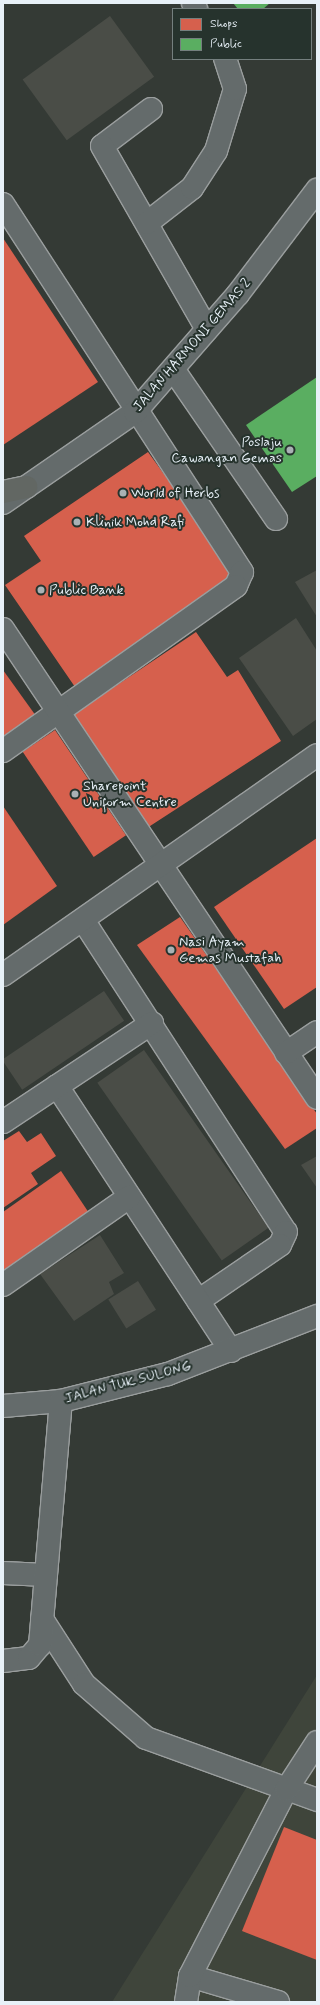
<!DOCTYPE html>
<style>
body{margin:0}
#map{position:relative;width:320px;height:2005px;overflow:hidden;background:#343a35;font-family:Mynerve,sans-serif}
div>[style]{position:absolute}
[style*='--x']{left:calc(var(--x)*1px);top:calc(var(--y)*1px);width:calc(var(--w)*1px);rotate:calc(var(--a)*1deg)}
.built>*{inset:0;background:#3f453b}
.shops>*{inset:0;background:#d6604d;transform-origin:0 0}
.public>*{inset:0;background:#5aae61}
.building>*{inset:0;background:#4a4d47;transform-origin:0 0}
.roads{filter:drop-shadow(1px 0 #9a9e9e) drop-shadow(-1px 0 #9a9e9e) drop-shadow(0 1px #9a9e9e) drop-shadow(0 -1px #9a9e9e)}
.minor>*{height:22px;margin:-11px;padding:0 11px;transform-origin:11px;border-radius:11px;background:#646b6b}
.highway>*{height:22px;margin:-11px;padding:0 11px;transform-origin:11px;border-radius:11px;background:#626763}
.dots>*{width:11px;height:11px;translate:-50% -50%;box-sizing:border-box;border:2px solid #26332d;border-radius:50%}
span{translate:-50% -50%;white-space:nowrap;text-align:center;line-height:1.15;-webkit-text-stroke:4px #26332d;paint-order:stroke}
.street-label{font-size:14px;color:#e8f1f8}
.poi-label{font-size:14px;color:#e8f1f8}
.right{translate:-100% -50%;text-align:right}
.left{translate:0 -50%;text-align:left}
.frame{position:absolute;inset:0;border:4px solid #e8f1f8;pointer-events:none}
.legend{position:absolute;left:172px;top:8px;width:140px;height:52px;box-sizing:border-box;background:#26332d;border:1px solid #747f7e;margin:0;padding:5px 7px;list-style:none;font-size:12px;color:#e8f1f8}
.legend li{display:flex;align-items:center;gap:8px;height:20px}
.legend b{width:20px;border:1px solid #747f7e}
</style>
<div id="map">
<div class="built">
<div style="clip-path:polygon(317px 1675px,317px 2002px,112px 2002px)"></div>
</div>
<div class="shops">
<div style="clip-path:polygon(3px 238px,98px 382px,3px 445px)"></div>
<div style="clip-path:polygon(148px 452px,236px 574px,75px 687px,5px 585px,41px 561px,24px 536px)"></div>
<div style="clip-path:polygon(196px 632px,227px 677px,238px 670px,281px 741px,147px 828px,68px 718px)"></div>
<div style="clip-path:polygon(3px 670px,36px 716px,3px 739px)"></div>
<div style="left:55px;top:730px;width:127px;height:39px;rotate:56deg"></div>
<div style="clip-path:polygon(3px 806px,57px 886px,3px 925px)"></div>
<div style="clip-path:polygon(317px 838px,317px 987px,284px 1009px,214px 907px)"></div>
<div style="clip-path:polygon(180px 917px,317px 1114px,317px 1128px,285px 1149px,137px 945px)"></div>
<div style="clip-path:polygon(19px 1131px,27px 1142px,41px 1133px,56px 1156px,31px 1173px,38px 1184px,3px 1208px,3px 1141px)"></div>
<div style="clip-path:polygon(61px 1171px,91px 1216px,3px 1275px,3px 1212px)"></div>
<div style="clip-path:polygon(284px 1827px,317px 1840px,317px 1960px,242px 1931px)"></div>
</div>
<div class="public">
<div style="clip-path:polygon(233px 3px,270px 3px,263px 9px,238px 9px)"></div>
<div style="clip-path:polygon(317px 377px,317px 476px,292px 492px,246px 425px)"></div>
</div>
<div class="building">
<div style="left:110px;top:16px;width:75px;height:108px;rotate:54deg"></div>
<div style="clip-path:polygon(317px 570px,317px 617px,295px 582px)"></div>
<div style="clip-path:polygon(296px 618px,317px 651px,317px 719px,293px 736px,239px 658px)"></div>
<div style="left:104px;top:991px;width:36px;height:123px;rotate:56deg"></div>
<div style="left:144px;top:1050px;width:217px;height:57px;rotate:55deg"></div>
<div style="clip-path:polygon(317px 1156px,317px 1188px,301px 1165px)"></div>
<div style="clip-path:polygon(100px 1235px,124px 1273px,109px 1282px,114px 1294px,74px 1321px,40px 1274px)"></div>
<div style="left:138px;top:1281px;width:34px;height:35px;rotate:58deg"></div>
</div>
<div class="roads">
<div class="minor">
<div style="--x:193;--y:3;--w:7;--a:63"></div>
<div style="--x:151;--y:109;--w:61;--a:142.9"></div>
<div style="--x:102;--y:146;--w:211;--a:60.2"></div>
<div style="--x:3;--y:204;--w:439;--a:57"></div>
<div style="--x:242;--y:572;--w:15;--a:113"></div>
<div style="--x:236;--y:586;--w:286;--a:144.7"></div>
<div style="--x:147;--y:223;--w:57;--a:-37.9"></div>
<div style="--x:192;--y:188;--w:44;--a:-57"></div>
<div style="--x:216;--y:151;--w:65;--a:-73"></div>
<div style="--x:235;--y:89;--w:32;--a:-108"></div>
<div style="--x:173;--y:369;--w:182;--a:55.5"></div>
<div style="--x:3;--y:503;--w:160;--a:-34.6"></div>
<div style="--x:135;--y:412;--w:157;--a:-48.9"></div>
<div style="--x:238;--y:294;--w:131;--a:-52.8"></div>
<div style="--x:3;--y:629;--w:564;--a:56.2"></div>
<div style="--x:83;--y:920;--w:372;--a:57"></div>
<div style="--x:286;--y:1232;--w:14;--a:115"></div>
<div style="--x:280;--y:1245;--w:99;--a:145.7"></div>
<div style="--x:3;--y:975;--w:383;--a:-35"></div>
<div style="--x:286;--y:1053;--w:37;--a:-34"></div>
<div style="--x:57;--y:1086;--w:317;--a:56.7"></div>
<div style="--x:3;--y:1122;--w:179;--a:-33.6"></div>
<div style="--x:3;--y:1285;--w:154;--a:-34.9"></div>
<div style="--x:3;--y:1406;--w:58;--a:-4.9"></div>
<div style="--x:61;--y:1401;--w:110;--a:-14.2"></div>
<div style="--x:168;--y:1374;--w:160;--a:-21.3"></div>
<div style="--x:3;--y:1573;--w:43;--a:2.7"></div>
<div style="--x:42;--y:1619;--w:77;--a:57.1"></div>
<div style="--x:84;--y:1684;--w:82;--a:41.1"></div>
<div style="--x:146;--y:1738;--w:182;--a:19.9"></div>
<div style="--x:3;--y:1661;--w:26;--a:-7"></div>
<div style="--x:29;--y:1658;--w:17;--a:-50"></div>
<div style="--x:40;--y:1645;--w:245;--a:-85.1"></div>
<div style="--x:190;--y:1976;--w:92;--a:16.5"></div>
<div style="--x:186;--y:2002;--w:26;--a:-81"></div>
<div style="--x:190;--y:1976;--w:209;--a:-62.7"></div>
<div style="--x:286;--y:1790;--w:57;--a:-57.1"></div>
</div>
<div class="highway">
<div style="--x:3;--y:492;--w:24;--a:-12"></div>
</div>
</div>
<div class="dots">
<div style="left:290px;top:450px;background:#a9b1b4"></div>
<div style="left:123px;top:493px;background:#a9b1b4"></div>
<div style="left:77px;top:522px;background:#a9b1b4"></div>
<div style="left:41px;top:590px;background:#a9b1b4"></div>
<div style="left:75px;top:794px;background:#a9b1b4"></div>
<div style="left:171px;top:950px;background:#a9b1b4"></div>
</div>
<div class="street-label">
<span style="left:192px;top:345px;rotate:-49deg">JALAN HARMONI GEMAS 2</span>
<span style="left:128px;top:1382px;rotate:-15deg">JALAN TUK SULONG</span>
</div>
<div class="poi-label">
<span class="right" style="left:282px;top:450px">Poslaju<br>Cawangan Gemas</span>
<span class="left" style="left:131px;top:493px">World of Herbs</span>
<span class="left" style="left:86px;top:522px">Klinik Mohd Rafi</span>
<span class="left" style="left:49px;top:590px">Public Bank</span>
<span class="left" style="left:83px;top:794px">Sharepoint<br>Uniform Centre</span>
<span class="left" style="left:179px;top:950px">Nasi Ayam<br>Gemas Mustafah</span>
</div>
<div class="frame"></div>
<ul class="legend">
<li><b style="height:11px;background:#d6604d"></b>Shops</li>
<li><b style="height:11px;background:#5aae61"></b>Public</li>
</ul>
</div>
